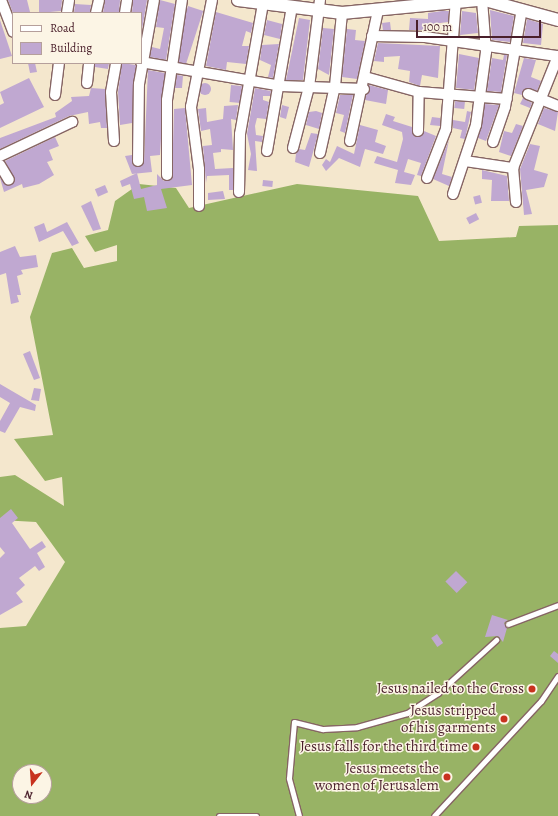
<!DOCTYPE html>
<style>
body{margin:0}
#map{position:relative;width:558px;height:816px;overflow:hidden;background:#f4e7cd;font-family:Alegreya,serif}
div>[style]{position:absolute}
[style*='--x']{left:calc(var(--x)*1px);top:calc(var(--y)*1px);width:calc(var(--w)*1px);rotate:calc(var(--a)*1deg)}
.forest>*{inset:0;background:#98b365}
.building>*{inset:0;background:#c0a8d1;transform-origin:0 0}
.round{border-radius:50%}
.roads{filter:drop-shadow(1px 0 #866564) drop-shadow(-1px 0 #866564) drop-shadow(0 1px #866564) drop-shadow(0 -1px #866564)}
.service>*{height:5px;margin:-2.5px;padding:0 2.5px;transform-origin:2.5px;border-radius:2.5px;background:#fff}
.minor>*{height:10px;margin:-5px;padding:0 5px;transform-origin:5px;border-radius:5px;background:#fff}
.tertiary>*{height:12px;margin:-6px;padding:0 6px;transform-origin:6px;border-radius:6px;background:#fff}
.dots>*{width:11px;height:11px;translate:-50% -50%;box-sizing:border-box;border:2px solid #fcf5e5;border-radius:50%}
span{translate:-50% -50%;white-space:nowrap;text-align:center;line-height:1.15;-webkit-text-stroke:3px #fcf5e5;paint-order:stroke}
.poi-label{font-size:15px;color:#4a1f2b}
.right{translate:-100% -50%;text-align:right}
.legend{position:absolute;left:12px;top:12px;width:130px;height:52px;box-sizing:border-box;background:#fcf5e5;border:1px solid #b59f9b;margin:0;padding:5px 7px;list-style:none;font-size:12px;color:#4a1f2b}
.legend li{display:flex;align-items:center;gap:8px;height:20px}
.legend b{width:20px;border:1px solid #b59f9b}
.north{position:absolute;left:12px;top:764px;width:40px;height:40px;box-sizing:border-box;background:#fcf5e5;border:1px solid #b59f9b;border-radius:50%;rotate:197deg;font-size:11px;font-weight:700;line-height:16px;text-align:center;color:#4a1f2b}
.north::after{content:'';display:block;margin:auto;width:14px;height:18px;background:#c8321e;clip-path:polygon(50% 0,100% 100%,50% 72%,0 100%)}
.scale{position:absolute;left:416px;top:20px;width:125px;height:18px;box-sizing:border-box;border:2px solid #4a1f2b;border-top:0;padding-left:5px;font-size:12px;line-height:14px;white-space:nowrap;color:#4a1f2b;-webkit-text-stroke:3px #fcf5e5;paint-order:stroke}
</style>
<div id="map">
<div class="forest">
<div style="clip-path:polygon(evenodd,139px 184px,176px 188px,189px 208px,297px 184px,418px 196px,439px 241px,516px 237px,519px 226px,558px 225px,558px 816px,0 816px,0 628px,26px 626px,65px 562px,36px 522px,0 520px,0 477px,15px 475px,64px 506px,62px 477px,45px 481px,14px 439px,53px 435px,30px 317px,52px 253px,72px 248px,84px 268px,117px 261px,117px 245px,95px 252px,85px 236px,108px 230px,115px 201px,139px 184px,20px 772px,44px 772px,44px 796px,20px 796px,20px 772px)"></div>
</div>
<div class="building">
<div style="clip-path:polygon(8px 0,27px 0,30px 12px,13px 13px)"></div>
<div style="clip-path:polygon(39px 0,62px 0,61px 11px,39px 13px)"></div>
<div style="clip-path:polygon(105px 0,120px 0,119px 13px,103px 13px)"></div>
<div style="clip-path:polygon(133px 0,147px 0,141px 36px,141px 13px,132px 13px)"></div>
<div style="clip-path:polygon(160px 0,175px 4px,166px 60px,150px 57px,152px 47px,160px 49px,164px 28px,156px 27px)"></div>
<div style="clip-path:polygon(75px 4px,91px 5px,90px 13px,74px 13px)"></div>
<div style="left:188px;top:6px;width:16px;height:57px;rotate:18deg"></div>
<div style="clip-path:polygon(490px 10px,514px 16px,510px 42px,492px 40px)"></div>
<div style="clip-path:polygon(442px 11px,449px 11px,448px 22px,425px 25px,424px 30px,409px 30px,410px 18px,428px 19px,428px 13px)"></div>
<div style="clip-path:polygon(462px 11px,476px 13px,478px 33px,460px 35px)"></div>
<div style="clip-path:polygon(216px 12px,253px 23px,251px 33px,246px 31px,242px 46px,249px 46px,246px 64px,227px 62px,226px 70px,206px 66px)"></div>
<div style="clip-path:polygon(299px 18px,310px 20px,303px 80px,286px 80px)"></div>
<div style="clip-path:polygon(527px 19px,543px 24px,541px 45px,523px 43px)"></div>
<div style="clip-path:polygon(0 20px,12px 56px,0 59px)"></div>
<div style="clip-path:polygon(267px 20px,282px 24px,280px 39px,264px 35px)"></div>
<div style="left:390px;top:22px;width:8px;height:8px;rotate:83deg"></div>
<div style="clip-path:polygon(323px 28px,334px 29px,329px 75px,318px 69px)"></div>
<div style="clip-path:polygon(347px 29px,356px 30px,355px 40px,365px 41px,357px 79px,342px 77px)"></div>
<div style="clip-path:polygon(378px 43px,440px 46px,438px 78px,422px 75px,420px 86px,409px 82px,410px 71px,398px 69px,400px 56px,384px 57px,384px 62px,374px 61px)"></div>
<div style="clip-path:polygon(279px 44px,273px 78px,268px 77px,271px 65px,260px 60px,262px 45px)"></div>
<div style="clip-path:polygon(459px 54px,479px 58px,474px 90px,456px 88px)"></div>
<div style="clip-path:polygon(504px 55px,507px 55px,501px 92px,487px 91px,492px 58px,503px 60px)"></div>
<div style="clip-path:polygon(524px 58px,536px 60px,531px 77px,541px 81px,537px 91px,527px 88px,522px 95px,514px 93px)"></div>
<div style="clip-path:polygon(28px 63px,35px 63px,37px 72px,30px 73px)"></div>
<div style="clip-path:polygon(95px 63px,109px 63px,108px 69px,95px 67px)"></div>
<div style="clip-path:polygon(122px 63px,136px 65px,132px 123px,120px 125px,118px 92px)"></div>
<div style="clip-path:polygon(148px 70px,165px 73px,160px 155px,150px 156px,152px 172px,132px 174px,125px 156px,132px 155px,132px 164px,138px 167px,144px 161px)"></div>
<div style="clip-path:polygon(177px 75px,190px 77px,183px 76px,182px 88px,175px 88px)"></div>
<div style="clip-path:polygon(29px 78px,44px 107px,0 128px,0 105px,4px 103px,0 92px)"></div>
<div class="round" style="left:199px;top:83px;width:12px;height:12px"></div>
<div style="left:231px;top:85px;width:11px;height:17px;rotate:5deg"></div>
<div style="clip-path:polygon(369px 85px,388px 90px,386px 104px,365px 100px)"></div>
<div style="clip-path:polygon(91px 88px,105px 89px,107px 128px,101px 128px,100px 122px,89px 124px,88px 112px,69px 116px,0 149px,0 138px,56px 117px,55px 113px,72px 101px,71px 97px,89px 96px)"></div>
<div style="clip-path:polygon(255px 88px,271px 91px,270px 96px,263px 96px,263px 100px,269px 102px,266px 119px,257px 118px,255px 126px,256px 135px,263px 136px,262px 142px,255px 141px,257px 171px,248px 170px,251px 154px,247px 134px)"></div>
<div style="clip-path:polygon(340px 95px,353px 95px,345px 133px,340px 131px,344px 115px,336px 113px)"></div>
<div style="clip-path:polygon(523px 98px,532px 103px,530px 108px,520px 104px)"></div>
<div style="left:455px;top:101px;width:10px;height:7px;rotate:6deg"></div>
<div style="clip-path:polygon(485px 104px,499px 105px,486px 141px,478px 138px)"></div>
<div style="clip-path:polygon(238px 105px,236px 120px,231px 119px,233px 150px,221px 149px,221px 152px,213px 153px,215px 169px,233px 168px,233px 190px,229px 190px,229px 175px,207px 176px,206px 183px,203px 146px,212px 145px,210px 129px,201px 131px,198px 109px,206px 108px,207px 122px,223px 119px,224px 106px)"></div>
<div style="clip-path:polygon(282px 105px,289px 107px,286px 119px,280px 117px)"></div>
<div style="clip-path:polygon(185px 108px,192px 185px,161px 189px,167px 208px,147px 211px,144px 197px,134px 199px,130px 184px,122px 187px,120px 181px,137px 173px,141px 189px,157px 185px,157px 174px,164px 181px,172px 179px,174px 109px)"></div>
<div style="clip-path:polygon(544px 108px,558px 112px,555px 131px,538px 124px)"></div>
<div style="clip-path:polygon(316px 111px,322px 113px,319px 129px,306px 125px,309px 112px)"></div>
<div style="clip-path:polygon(467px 111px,471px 112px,465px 139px,460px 138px,462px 130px,453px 128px,453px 120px,465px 122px)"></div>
<div style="clip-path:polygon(386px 114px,395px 117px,393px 121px,412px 127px,415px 137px,421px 136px,424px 131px,436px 136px,421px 176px,417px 175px,421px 163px,408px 159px,404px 172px,415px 175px,411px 185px,395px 183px,398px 170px,374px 163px,377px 156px,397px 162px,403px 139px,402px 132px,382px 125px)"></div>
<div style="clip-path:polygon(432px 117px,440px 118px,440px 126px,430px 125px)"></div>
<div style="clip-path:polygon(516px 124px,523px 126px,511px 156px,499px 152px,504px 131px,512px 133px)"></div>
<div style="clip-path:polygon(360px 125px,378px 130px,375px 142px,386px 146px,383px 154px,365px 149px,360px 167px,339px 158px,326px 171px,322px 165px,326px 159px,330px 162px,337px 146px,354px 154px)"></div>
<div style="clip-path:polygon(311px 133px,318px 134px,309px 167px,295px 162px,296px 154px,299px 149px,305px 150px)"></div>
<div style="clip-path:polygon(55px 137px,59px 146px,49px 150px,53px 160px,47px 162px,54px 175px,39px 184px,23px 188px,22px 184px,4px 192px,0 178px,9px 186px,15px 180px,5px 161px)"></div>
<div style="clip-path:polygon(449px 140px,442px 174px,452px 177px,449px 186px,433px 179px)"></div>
<div style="clip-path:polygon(530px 144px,540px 146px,534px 170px,548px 174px,544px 187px,526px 190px,532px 214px,524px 215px,520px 169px)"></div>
<div style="clip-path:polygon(482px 170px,507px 176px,509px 201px,491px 201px,492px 180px,482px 179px)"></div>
<div style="left:263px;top:180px;width:10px;height:6px;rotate:6deg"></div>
<div style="left:105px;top:185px;width:8px;height:11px;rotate:67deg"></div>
<div style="clip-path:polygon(223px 191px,225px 199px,208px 200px,208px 193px)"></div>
<div style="left:480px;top:195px;width:8px;height:7px;rotate:76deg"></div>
<div style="clip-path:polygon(91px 201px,101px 229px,93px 231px,81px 206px)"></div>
<div style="left:476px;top:213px;width:7px;height:11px;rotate:63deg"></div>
<div style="clip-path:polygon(67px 222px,79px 243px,72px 246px,63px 231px,39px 242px,34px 227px,44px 223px,47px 232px)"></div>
<div style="clip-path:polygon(15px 246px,20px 257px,36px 255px,38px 267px,21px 270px,23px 274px,17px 276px,21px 295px,17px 295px,19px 302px,11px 304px,6px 273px,0 275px,0 252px)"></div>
<div style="clip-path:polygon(30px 351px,40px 378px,34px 380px,23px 354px)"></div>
<div style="clip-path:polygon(0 384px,36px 405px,35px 411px,20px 407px,5px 433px,0 431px,0 421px,10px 403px,0 397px)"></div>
<div style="clip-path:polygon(34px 388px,41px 389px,39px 401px,31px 400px)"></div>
<div style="clip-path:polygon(11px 509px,18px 518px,12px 523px,30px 549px,42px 541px,46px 547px,37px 553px,45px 567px,39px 571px,35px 566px,19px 578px,25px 585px,16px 593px,23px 602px,0 615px,0 558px,5px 553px,0 547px,0 518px)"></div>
<div style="left:456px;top:571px;width:16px;height:15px;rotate:45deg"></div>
<div style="clip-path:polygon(492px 615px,508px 620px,504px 623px,507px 628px,503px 642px,498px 636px,485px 637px)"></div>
<div style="left:437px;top:634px;width:11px;height:7px;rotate:56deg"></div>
<div style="clip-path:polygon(554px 651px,558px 654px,558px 663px,550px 656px)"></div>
</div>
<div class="roads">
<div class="service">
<div style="--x:508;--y:624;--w:53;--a:-20.8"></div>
<div style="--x:219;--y:816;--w:37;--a:0"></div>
<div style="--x:299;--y:816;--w:39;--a:-105"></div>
<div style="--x:289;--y:778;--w:56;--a:-84.9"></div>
<div style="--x:294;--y:722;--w:30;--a:14"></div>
<div style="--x:323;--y:729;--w:34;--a:-3"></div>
<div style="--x:357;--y:727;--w:52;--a:-15.6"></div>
<div style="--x:407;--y:713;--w:37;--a:-33"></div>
<div style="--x:438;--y:693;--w:79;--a:-42.4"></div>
<div style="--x:434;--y:816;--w:157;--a:-47.1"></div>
<div style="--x:541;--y:701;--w:30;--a:-56"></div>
</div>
<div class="minor">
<div style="--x:1;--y:0;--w:34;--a:69"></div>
<div style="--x:67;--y:13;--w:13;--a:-81"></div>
<div style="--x:96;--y:13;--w:13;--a:-77"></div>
<div style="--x:125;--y:13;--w:13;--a:-81"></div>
<div style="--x:372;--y:36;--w:53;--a:1.1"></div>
<div style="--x:425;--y:37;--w:133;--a:8.2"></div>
<div style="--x:141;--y:62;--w:142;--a:9.7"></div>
<div style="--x:281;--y:86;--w:83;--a:2.1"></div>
<div style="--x:365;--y:77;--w:56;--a:15.5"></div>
<div style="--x:419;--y:92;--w:88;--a:4.5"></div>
<div style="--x:87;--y:83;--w:20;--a:-84"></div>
<div style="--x:528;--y:94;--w:32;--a:22"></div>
<div style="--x:55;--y:95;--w:32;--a:-83"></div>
<div style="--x:418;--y:131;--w:39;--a:-89"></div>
<div style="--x:114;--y:141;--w:49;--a:-93.5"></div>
<div style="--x:111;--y:92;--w:29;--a:-80"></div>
<div style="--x:350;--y:141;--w:134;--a:-77.9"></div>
<div style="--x:493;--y:142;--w:37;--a:-71"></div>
<div style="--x:505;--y:107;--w:99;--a:-80.2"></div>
<div style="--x:293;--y:148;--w:63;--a:-75.3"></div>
<div style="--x:309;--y:87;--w:88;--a:-82.8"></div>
<div style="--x:267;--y:151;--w:146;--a:-80.2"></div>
<div style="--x:320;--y:153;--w:69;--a:-77.4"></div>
<div style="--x:335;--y:86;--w:73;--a:-84.5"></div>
<div style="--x:0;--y:156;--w:80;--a:-25.3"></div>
<div style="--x:138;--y:161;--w:77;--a:-89.3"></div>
<div style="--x:139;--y:84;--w:85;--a:-79.9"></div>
<div style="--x:465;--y:161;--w:49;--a:8.3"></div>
<div style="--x:0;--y:165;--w:17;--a:59"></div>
<div style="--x:167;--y:175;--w:75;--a:-90"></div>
<div style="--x:167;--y:100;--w:101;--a:-81.5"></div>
<div style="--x:427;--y:178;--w:53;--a:-68.8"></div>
<div style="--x:446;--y:129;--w:129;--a:-85.6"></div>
<div style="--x:239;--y:192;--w:58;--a:-89"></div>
<div style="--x:240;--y:134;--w:132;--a:-80"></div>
<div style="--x:453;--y:194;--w:73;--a:-71.6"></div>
<div style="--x:476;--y:125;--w:74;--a:-82.2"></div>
<div style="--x:486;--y:52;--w:52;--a:-94.4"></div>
<div style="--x:516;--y:202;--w:34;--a:-95"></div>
<div style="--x:513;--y:168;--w:121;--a:-68.1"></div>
<div style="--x:199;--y:206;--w:37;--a:-90"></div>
<div style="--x:199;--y:169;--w:63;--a:-97.4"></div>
<div style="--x:191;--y:107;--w:109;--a:-78.9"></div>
</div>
<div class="tertiary">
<div style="--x:238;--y:0;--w:105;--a:7.1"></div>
<div style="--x:342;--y:13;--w:136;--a:-5.5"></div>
<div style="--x:485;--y:0;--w:76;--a:15.3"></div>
</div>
</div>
<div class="dots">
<div style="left:532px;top:689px;background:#c8321e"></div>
<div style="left:504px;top:719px;background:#c8321e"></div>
<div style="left:476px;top:747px;background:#c8321e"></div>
<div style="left:447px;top:777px;background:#c8321e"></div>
</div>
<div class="poi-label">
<span class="right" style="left:524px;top:689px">Jesus nailed to the Cross</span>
<span class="right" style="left:496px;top:719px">Jesus stripped<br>of his garments</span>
<span class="right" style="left:468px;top:747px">Jesus falls for the third time</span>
<span class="right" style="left:439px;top:777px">Jesus meets the<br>women of Jerusalem</span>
</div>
<ul class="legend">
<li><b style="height:5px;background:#fff"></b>Road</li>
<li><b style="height:11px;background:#c0a8d1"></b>Building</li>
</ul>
<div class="north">N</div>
<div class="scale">100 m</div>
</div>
